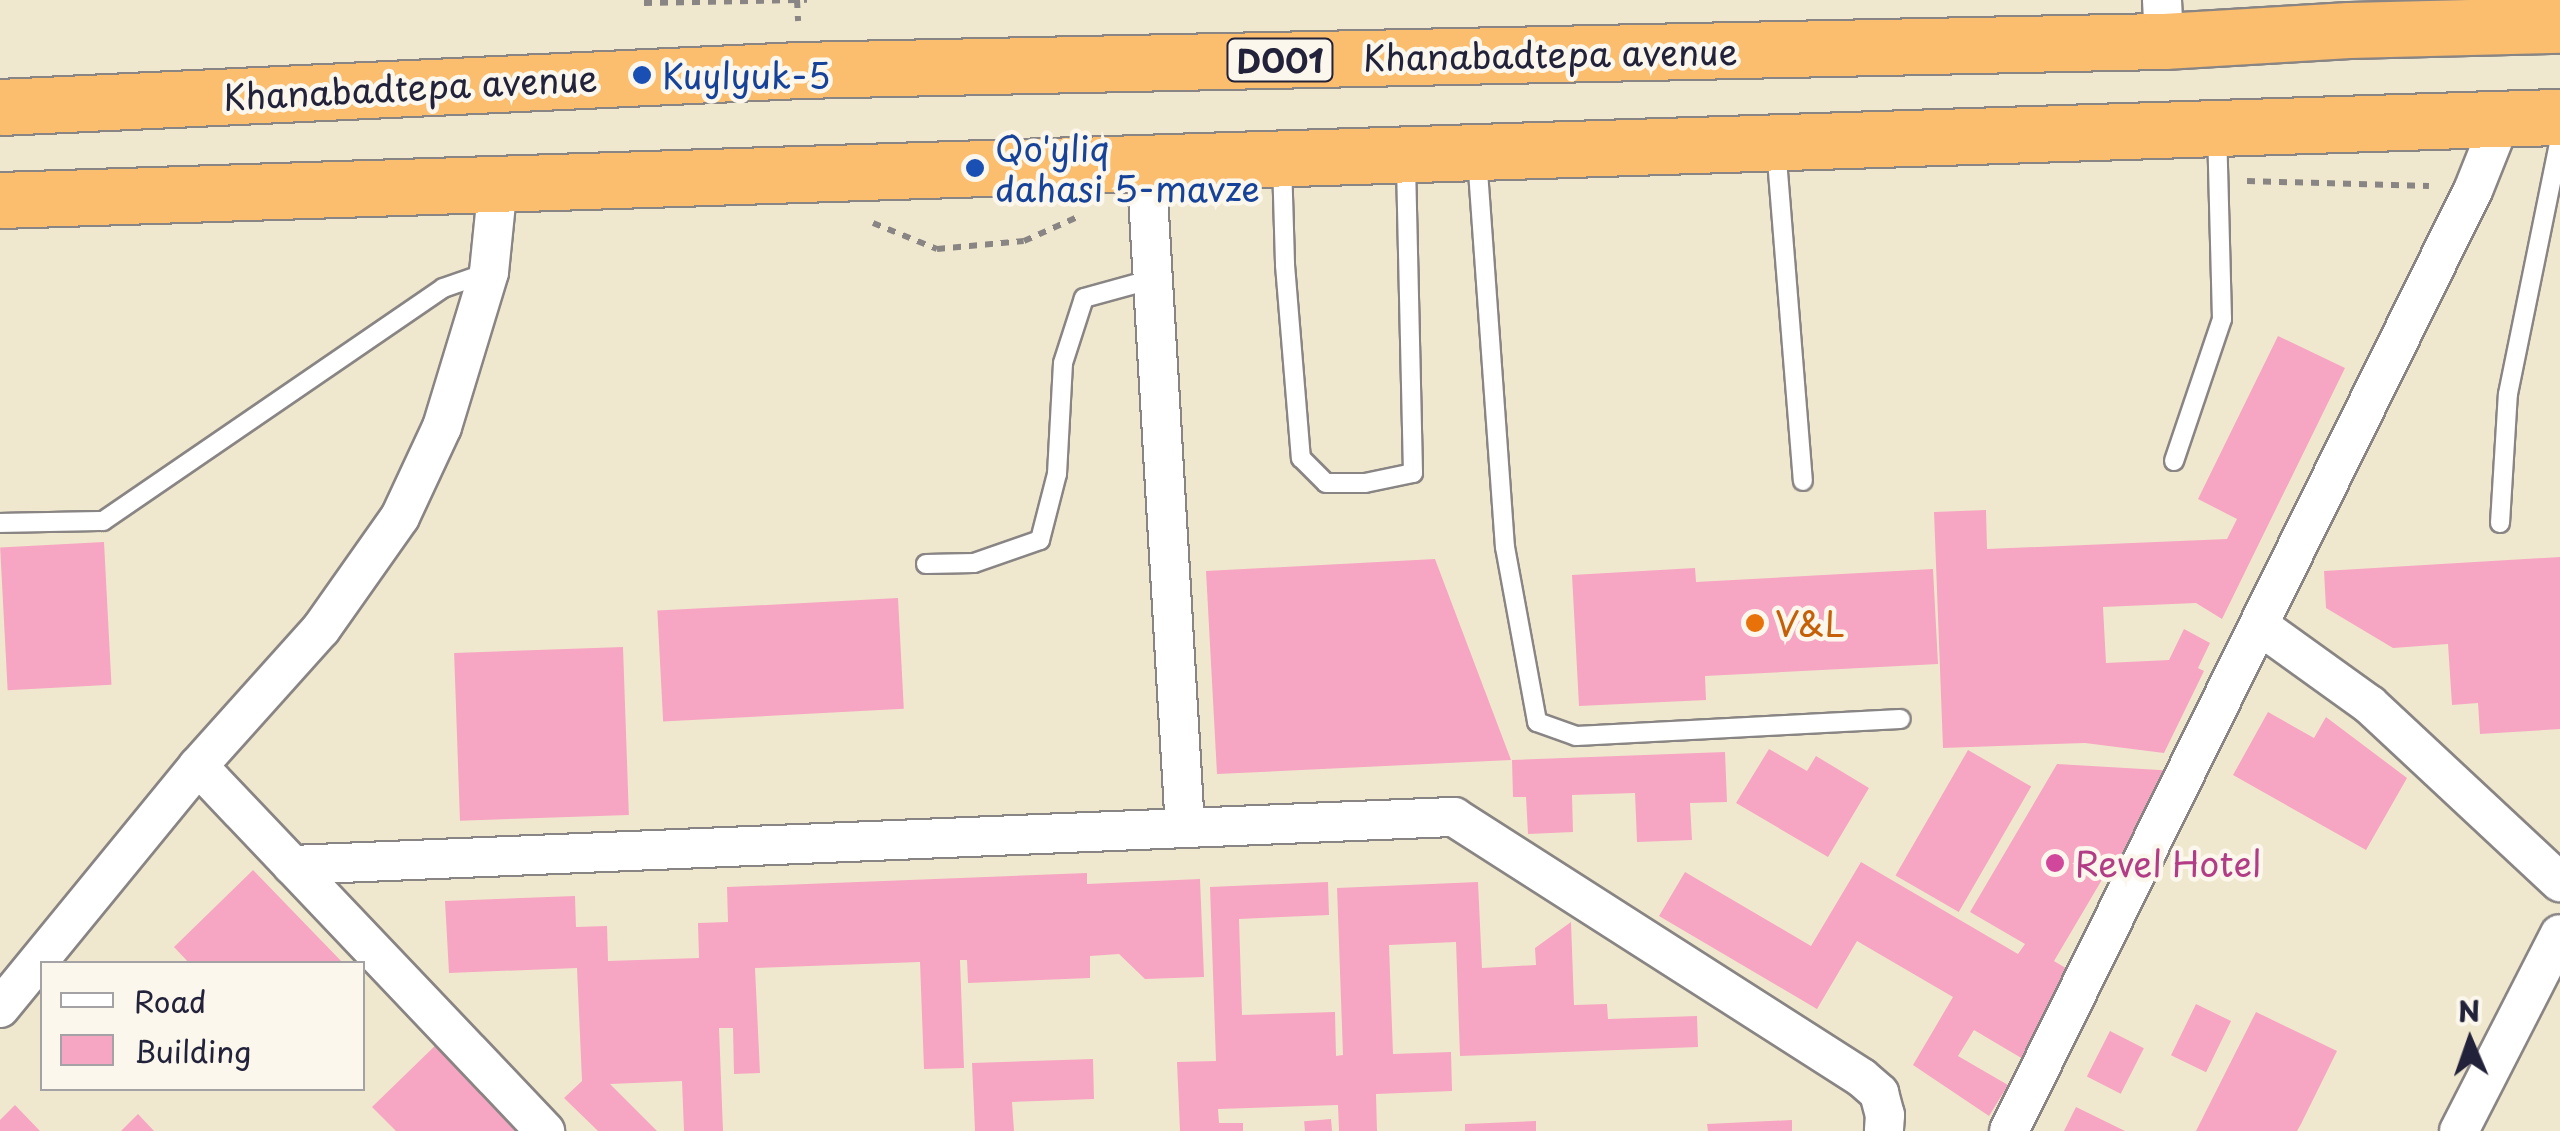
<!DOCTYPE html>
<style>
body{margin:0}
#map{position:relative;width:2560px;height:1131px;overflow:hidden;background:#f0e8ce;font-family:"Playpen Sans",sans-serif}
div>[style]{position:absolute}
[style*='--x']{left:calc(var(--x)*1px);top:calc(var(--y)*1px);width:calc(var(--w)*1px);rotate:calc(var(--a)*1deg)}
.building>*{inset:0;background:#f6a6c2;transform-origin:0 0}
.path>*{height:6px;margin-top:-3px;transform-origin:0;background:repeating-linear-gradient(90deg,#898584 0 8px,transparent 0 16px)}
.roads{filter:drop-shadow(2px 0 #898584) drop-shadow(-2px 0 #898584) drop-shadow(0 2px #898584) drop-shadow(0 -2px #898584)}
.service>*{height:18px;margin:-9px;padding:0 9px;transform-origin:9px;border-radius:9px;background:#fff}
.minor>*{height:38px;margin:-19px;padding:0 19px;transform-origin:19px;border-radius:19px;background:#fff}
.trunk>*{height:55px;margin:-27.5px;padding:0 27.5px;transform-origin:27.5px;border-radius:27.5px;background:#fbbd6e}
.dots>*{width:28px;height:28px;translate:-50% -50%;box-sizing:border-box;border:5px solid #fbf7ec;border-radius:50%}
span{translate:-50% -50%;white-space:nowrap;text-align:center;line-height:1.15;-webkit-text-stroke:9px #fbf7ec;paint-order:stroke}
.shield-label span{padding:2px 8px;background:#fbf7ec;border:2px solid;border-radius:8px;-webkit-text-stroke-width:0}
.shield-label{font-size:32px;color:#22223b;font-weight:700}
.street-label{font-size:35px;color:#22223b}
.transit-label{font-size:35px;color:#164399}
.left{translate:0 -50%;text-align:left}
.food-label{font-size:35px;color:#c56008}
.hotel-label{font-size:35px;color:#b23c85}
.legend{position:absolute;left:40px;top:961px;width:325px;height:130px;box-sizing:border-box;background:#fbf7ec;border:2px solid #a4a2a5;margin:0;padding:12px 18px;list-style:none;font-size:30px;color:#22223b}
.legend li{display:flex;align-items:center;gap:20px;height:50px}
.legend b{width:50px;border:2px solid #a4a2a5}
.north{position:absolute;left:2420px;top:991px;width:100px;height:100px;-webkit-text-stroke:8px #fbf7ec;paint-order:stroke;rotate:358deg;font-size:28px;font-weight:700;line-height:40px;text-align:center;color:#22223b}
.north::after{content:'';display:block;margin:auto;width:35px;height:45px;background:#22223b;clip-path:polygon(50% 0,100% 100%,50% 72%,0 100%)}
</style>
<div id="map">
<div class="building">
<div style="clip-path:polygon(2278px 336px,2345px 368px,2222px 619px,2196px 603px,2103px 607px,2106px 663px,2169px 660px,2184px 629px,2210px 643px,2198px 668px,2204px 671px,2164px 753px,2085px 743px,1943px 748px,1934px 512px,1986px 510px,1987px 549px,2227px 539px,2237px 519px,2198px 499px)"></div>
<div style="left:104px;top:542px;width:143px;height:104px;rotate:87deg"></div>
<div style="clip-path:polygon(2560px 557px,2560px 729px,2480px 734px,2478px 703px,2452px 705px,2448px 644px,2393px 648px,2326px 608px,2324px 571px)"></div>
<div style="clip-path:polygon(1435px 559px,1511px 760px,1217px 774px,1206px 571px)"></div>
<div style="clip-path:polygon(1695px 568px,1696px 582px,1933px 569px,1938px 664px,1705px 676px,1706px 700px,1579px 706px,1572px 575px)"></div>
<div style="left:898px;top:598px;width:111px;height:241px;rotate:87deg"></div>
<div style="left:623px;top:647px;width:168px;height:169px;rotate:88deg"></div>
<div style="clip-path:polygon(2268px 712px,2314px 738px,2326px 717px,2407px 778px,2366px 850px,2233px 775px)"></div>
<div style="clip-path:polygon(1769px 749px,1807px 771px,1816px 756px,1869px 788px,1828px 857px,1736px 803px)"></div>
<div style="left:1968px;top:750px;width:73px;height:145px;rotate:30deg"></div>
<div style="clip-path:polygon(1725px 752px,1727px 802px,1690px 803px,1692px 840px,1637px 842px,1635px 793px,1572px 795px,1573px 832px,1528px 834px,1526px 797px,1513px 797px,1512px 760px)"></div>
<div style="clip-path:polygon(2057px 764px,2177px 771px,2121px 866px,2113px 861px,2054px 961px,2074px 973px,2023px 1059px,1974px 1030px,1958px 1056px,2008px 1085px,1989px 1116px,1913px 1065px,1953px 997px,1857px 941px,1817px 1009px,1659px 916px,1685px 872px,1811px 946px,1861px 862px,2018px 954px,2025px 944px,1970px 912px)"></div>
<div style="clip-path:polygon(253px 870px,344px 964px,190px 964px,174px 947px)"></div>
<div style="clip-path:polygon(1087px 873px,1087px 884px,1200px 879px,1204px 977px,1145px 979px,1119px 954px,1090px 956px,1090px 978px,968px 983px,967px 960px,960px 960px,964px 1068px,924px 1069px,920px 962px,755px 968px,760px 1073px,734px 1074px,733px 1028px,719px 1028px,723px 1131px,684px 1131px,682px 1081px,610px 1084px,657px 1131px,598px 1131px,564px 1098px,582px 1081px,577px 968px,449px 973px,445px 901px,575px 896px,576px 927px,607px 926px,608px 961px,699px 958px,698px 923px,728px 922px,727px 887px)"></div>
<div style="clip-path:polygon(1328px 882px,1329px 915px,1239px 919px,1242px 1015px,1335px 1012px,1336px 1056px,1343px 1055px,1337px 888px,1478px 882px,1482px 968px,1536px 965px,1535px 948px,1571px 922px,1574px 1005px,1607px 1004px,1608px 1019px,1697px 1016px,1698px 1047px,1460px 1056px,1456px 942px,1389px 945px,1393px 1054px,1451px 1052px,1452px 1091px,1376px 1094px,1377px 1131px,1339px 1131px,1338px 1105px,1218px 1109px,1219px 1123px,1243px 1123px,1243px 1131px,1180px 1131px,1177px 1062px,1216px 1061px,1210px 887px)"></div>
<div style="left:2196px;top:1004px;width:39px;height:57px;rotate:26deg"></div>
<div style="clip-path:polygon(2256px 1012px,2337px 1051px,2301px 1124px,2297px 1131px,2196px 1131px)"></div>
<div style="left:2110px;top:1031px;width:38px;height:51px;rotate:27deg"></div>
<div style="clip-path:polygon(441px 1040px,527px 1131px,396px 1131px,372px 1107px)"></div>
<div style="clip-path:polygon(1093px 1059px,1094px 1099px,1012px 1102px,1014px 1131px,975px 1131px,972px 1063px)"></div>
<div style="clip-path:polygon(15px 1105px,40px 1131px,0 1131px,0 1120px)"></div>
<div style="clip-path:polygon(2076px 1107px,2125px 1131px,2064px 1131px)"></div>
<div style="clip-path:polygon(138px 1114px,154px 1131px,121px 1131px)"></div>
<div style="left:1331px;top:1119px;width:12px;height:27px;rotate:85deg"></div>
<div style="clip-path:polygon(1792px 1120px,1792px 1131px,1708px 1131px,1707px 1124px)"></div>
<div style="clip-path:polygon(1536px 1121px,1536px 1131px,1465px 1131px,1465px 1124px)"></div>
</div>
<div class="path">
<div style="--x:797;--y:0;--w:21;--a:87"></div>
<div style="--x:644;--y:3;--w:163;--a:-1.1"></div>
<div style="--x:2247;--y:181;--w:182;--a:1.6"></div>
<div style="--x:873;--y:223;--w:69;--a:22.1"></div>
<div style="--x:937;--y:249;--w:87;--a:-5.3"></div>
<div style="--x:1024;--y:241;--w:61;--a:-24.1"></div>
</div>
<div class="roads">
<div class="service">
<div style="--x:1776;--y:147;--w:335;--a:85.4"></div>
<div style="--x:1477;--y:157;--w:391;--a:85.9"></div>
<div style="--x:1505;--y:547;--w:178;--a:79.6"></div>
<div style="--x:1537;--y:722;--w:41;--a:19.7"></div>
<div style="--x:1576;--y:736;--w:325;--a:-3"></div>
<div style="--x:1282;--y:162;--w:103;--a:88.3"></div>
<div style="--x:1285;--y:265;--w:194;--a:85.3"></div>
<div style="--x:1301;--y:458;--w:35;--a:45"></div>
<div style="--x:1326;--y:483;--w:39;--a:0"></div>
<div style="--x:1365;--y:483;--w:49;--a:-11.8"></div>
<div style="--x:1413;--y:473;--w:314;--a:-91.3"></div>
<div style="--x:2174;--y:461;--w:150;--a:-71.3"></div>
<div style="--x:2222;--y:319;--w:186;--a:-91.5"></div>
<div style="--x:0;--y:523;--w:103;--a:-1.1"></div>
<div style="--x:103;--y:521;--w:412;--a:-34.4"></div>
<div style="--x:443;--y:288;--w:49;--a:-19.2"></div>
<div style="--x:2500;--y:523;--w:129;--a:-86.5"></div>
<div style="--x:2508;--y:394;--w:260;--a:-78.5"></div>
<div style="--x:926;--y:564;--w:48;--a:-1.2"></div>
<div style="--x:974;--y:563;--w:70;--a:-19.2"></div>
<div style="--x:1040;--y:540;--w:68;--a:-75.6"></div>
<div style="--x:1057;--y:474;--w:111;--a:-86.9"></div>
<div style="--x:1063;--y:363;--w:68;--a:-72.1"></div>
<div style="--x:1084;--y:298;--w:72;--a:-15.4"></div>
</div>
<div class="minor">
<div style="--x:2162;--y:0;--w:41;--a:87.2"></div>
<div style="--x:1146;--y:162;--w:667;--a:86.65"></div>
<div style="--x:2260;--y:626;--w:135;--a:35.7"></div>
<div style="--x:2370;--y:705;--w:260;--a:43"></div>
<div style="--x:198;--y:766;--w:504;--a:46.45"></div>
<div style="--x:292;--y:865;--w:1163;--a:-2.37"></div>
<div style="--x:1454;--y:817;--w:484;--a:32.6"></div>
<div style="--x:1862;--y:1078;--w:23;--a:41"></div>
<div style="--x:1879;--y:1093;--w:23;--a:75"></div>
<div style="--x:1885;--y:1115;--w:16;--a:94"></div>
<div style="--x:0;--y:1008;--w:313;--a:-50.7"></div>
<div style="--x:198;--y:766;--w:184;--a:-48.1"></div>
<div style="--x:321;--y:629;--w:137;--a:-54.8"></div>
<div style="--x:400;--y:517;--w:99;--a:-65"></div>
<div style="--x:442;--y:427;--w:162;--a:-73.1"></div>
<div style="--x:489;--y:272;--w:89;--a:-84.2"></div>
<div style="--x:2009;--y:1131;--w:1051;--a:-63.75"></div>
<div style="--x:2474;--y:188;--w:75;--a:-68.2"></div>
<div style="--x:2459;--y:1131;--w:221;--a:-62.9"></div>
</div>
<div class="trunk">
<div style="--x:0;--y:107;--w:800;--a:-2.65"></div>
<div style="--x:799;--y:70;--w:1365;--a:-1.22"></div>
<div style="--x:2164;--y:41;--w:185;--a:-3.4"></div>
<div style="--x:2349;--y:30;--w:211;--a:-1.4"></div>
<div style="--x:0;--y:200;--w:2561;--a:-1.86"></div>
</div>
</div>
<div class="dots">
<div style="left:642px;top:75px;background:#1a4fb4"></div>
<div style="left:975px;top:168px;background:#1a4fb4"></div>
<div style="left:1755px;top:623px;background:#e8710a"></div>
<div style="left:2055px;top:863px;background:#d1479c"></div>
</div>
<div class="shield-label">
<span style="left:1280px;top:60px">D001</span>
</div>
<div class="street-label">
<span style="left:1550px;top:54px;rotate:-1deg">Khanabadtepa avenue</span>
<span style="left:410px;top:87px;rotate:-3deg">Khanabadtepa avenue</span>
</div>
<div class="transit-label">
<span class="left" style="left:662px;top:75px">Kuylyuk-5</span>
<span class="left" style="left:995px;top:168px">Qo'yliq<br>dahasi 5-mavze</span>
</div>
<div class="food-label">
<span class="left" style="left:1775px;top:623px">V&amp;L</span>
</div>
<div class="hotel-label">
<span class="left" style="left:2075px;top:863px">Revel Hotel</span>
</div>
<ul class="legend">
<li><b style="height:12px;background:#fff"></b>Road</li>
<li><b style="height:28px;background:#f6a6c2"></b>Building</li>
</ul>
<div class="north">N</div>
</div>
